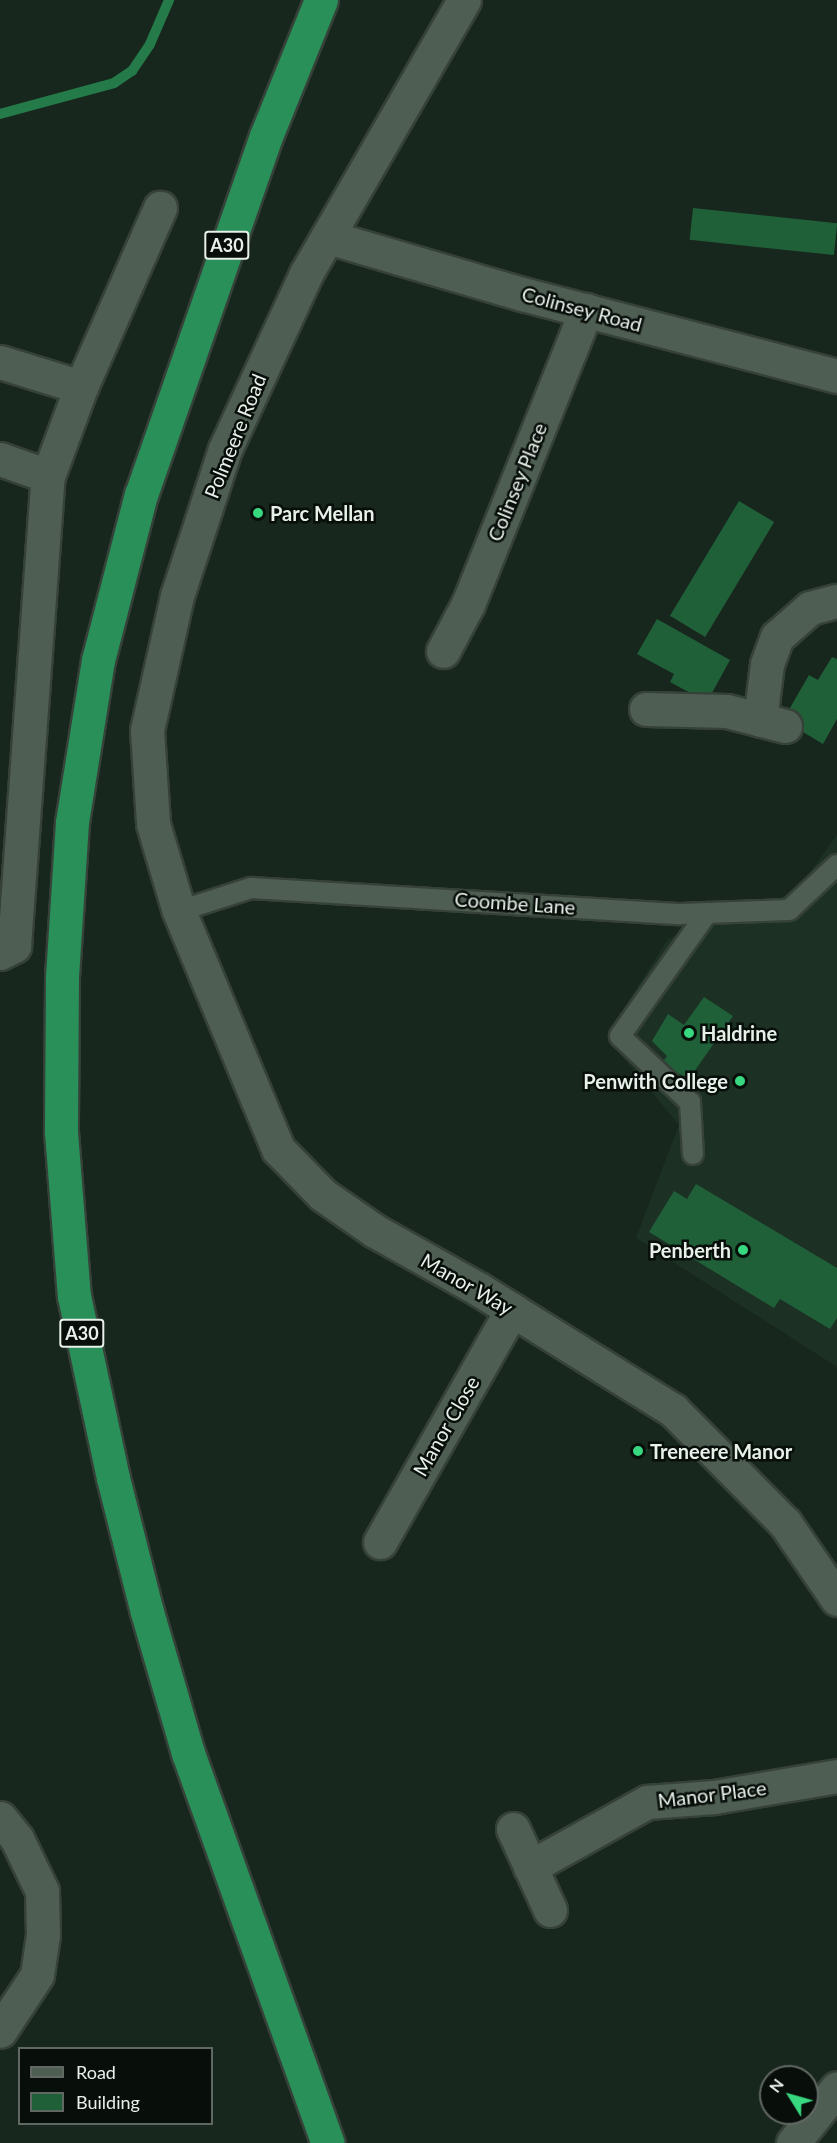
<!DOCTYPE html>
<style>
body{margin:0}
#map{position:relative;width:837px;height:2143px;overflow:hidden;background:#18271d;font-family:Lato,sans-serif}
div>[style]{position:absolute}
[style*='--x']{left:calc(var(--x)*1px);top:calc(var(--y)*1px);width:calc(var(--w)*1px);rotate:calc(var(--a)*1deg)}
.built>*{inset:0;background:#1c3123}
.stream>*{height:10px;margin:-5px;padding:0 5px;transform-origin:5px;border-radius:5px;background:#247b49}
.building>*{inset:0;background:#1f6039;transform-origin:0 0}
.roads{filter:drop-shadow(2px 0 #364139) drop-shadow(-2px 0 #364139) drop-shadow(0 2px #364139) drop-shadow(0 -2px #364139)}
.service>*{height:20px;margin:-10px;padding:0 10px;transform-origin:10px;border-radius:10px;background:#4e5e52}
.minor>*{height:33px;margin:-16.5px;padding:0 16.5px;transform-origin:16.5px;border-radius:16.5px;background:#4e5e52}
.trunk>*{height:33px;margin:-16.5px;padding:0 16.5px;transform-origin:16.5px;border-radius:16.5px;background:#289058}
.dots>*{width:16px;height:16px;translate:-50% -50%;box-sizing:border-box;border:3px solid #080e0a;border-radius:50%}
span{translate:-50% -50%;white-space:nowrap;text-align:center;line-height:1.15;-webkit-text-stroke:5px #080e0a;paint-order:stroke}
.shield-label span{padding:2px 4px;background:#080e0a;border:2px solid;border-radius:4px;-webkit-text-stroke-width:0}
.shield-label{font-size:18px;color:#e7f0e9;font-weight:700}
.street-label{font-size:20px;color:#e7f0e9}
.poi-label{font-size:20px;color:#e7f0e9;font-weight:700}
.left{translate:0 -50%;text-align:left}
.right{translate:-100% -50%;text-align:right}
.legend{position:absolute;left:18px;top:2047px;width:195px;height:78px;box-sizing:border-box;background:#080e0a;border:2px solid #616863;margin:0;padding:8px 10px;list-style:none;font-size:18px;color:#e7f0e9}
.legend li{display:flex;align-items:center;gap:12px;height:30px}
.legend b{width:30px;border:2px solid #616863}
.north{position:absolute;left:759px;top:2065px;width:60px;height:60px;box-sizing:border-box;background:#080e0a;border:2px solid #616863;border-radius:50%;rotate:307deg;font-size:16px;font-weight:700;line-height:24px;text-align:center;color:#e7f0e9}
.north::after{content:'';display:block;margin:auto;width:21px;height:27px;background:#38d880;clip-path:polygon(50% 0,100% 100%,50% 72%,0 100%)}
</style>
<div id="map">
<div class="built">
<div style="clip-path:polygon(837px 835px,837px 1367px,636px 1238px,679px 1125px,606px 1037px,668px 939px,796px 892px)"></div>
</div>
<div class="stream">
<div style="--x:0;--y:114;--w:118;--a:-15.2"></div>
<div style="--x:114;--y:83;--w:22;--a:-34"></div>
<div style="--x:132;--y:71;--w:32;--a:-56"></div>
<div style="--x:150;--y:44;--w:48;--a:-66.6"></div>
</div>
<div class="building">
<div style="left:693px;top:208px;width:145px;height:32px;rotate:6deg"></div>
<div style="left:739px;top:501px;width:41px;height:134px;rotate:31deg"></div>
<div style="clip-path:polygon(657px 619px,730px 660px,707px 702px,670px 682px,674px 674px,637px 654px)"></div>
<div style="clip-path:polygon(832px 657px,837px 659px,837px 719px,823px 744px,783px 720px,809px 675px,818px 680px)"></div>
<div style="clip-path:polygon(704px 997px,733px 1016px,689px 1079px,661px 1064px,667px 1056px,652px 1041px,668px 1014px,684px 1025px)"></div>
<div style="clip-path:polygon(696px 1184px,837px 1268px,837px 1318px,830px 1329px,780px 1299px,774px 1308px,649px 1232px,674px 1191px,687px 1199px)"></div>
<div style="left:635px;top:1443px;width:14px;height:9px;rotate:30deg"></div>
</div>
<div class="roads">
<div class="service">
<div style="--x:179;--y:911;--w:76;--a:-17.7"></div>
<div style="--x:251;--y:888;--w:430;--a:3.5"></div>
<div style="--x:680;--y:914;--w:109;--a:-2.1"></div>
<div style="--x:789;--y:910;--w:66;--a:-43.2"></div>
<div style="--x:693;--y:1154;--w:52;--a:-93.3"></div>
<div style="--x:690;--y:1102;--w:96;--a:-136.7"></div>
<div style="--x:620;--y:1036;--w:151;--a:-54.7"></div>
</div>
<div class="minor">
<div style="--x:464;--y:0;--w:316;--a:120"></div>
<div style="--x:306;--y:274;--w:193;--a:114.8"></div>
<div style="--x:225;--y:449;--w:155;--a:108.1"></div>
<div style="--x:177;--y:596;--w:137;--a:102.6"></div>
<div style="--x:147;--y:730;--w:94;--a:86.3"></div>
<div style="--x:153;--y:824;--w:91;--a:73.4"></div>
<div style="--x:179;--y:911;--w:258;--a:67.4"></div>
<div style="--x:278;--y:1149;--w:64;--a:45.6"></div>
<div style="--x:323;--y:1195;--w:63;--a:34.7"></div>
<div style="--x:375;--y:1231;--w:120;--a:29.3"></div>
<div style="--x:480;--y:1290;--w:227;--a:31.9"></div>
<div style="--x:673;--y:1410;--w:159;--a:45.3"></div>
<div style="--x:785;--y:1523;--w:92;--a:55.6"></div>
<div style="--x:328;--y:237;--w:202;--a:16.4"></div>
<div style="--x:522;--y:294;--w:325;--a:14.6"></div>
<div style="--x:0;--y:362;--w:85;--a:17.2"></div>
<div style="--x:0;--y:459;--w:51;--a:19.5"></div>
<div style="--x:443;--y:651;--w:53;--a:-62"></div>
<div style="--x:468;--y:604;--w:317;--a:-68.1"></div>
<div style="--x:646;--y:709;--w:81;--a:1.4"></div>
<div style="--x:727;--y:711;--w:60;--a:14.5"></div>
<div style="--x:760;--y:720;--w:56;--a:-82.9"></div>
<div style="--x:767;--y:664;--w:29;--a:-70"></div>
<div style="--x:777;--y:637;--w:44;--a:-41.3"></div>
<div style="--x:810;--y:608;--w:28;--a:-15"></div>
<div style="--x:0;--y:953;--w:16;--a:-27"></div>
<div style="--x:14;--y:946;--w:471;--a:-85.9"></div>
<div style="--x:48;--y:476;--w:95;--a:-69.7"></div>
<div style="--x:81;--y:387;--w:196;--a:-66.2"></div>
<div style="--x:380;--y:1542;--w:267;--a:-60.4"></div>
<div style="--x:0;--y:1818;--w:27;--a:51"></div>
<div style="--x:17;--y:1839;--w:58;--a:64.3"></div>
<div style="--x:42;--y:1891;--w:44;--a:88.7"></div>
<div style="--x:43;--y:1935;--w:40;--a:98.5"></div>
<div style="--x:37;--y:1975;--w:67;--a:123.5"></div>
<div style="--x:513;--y:1829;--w:89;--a:65.4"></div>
<div style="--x:530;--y:1867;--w:134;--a:-29.1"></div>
<div style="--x:647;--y:1802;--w:67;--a:-4.3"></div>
<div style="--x:714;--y:1797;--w:125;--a:-9.7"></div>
<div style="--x:793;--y:2143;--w:70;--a:-51.3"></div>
</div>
<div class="trunk">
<div style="--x:321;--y:0;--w:147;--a:112"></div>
<div style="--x:266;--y:136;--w:379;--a:109.2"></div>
<div style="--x:141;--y:494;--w:171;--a:104.5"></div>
<div style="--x:98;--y:660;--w:164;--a:99.1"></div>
<div style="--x:72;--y:822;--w:156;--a:93.7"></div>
<div style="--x:62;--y:978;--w:154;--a:90.4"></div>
<div style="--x:61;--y:1132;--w:165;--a:85.5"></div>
<div style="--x:74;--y:1296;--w:186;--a:77.9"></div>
<div style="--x:113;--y:1478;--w:138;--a:75.8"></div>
<div style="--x:147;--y:1612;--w:147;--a:73.8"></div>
<div style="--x:188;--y:1753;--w:414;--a:70.3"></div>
</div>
</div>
<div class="dots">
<div style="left:258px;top:513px;background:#38d880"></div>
<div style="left:689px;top:1033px;background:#38d880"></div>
<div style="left:740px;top:1081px;background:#38d880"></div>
<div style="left:743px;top:1250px;background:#38d880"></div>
<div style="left:638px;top:1451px;background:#38d880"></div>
</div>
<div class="shield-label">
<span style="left:227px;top:245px">A30</span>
<span style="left:82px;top:1333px">A30</span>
</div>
<div class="street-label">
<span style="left:582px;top:309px;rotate:15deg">Colinsey Road</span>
<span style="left:235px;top:436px;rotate:-68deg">Polmeere Road</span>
<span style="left:517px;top:482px;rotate:-68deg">Colinsey Place</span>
<span style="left:515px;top:903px;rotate:4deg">Coombe Lane</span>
<span style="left:467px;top:1284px;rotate:30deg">Manor Way</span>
<span style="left:446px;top:1426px;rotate:-60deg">Manor Close</span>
<span style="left:712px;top:1794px;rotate:-7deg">Manor Place</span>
</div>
<div class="poi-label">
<span class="left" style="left:270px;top:513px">Parc Mellan</span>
<span class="left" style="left:701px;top:1033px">Haldrine</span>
<span class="right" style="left:728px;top:1081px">Penwith College</span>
<span class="right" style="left:731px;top:1250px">Penberth</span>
<span class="left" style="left:650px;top:1451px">Treneere Manor</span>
</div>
<ul class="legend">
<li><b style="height:8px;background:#4e5e52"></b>Road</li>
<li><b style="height:16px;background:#1f6039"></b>Building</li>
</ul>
<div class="north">N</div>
</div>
